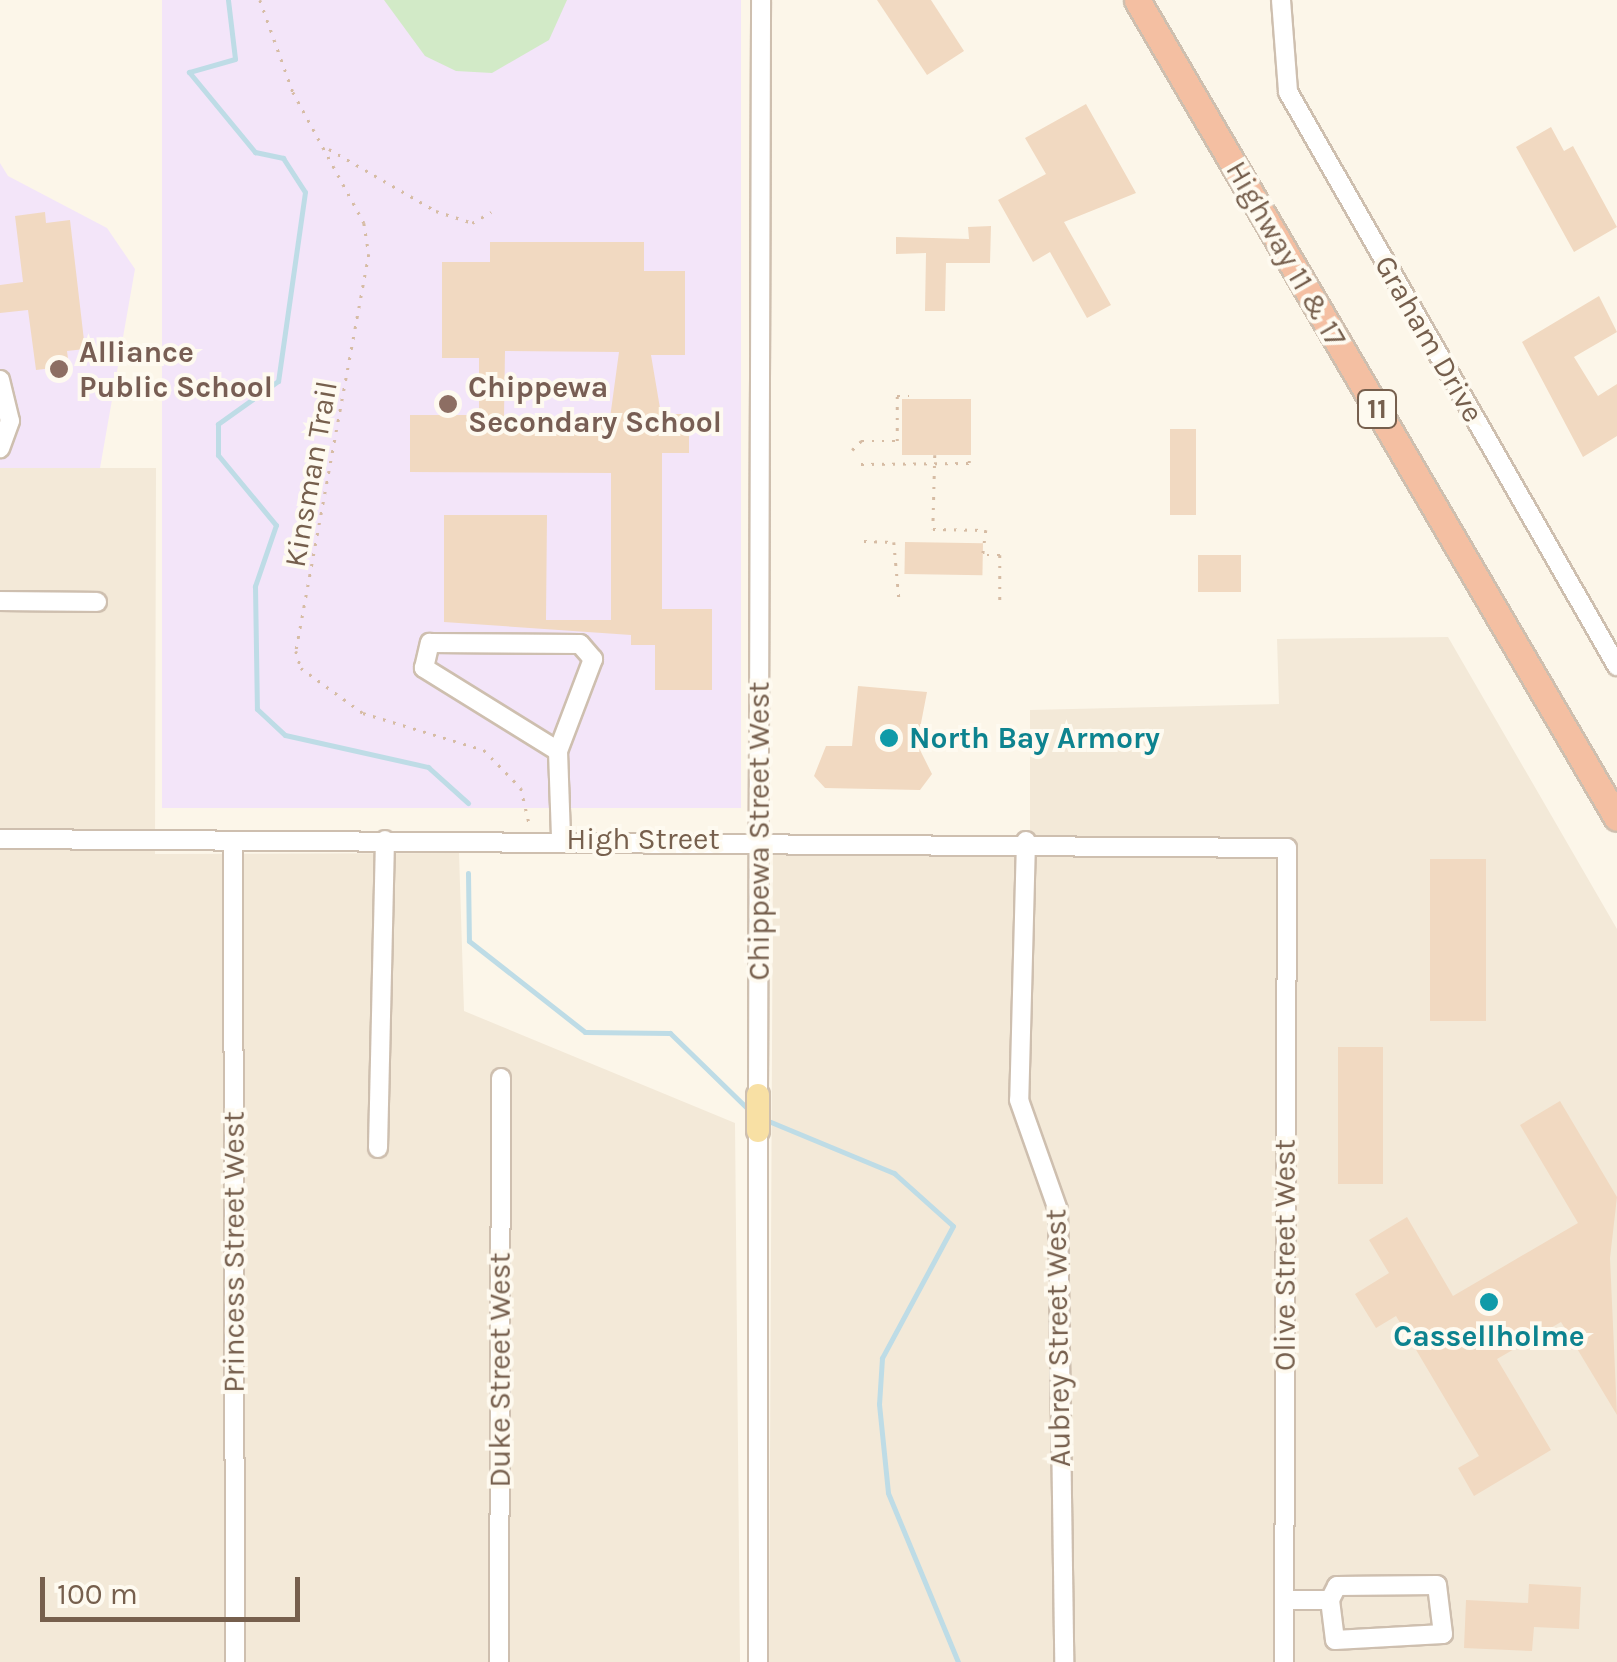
<!DOCTYPE html>
<style>
body{margin:0}
#map{position:relative;width:1617px;height:1662px;overflow:hidden;background:#fcf6e9;font-family:Karla,sans-serif}
div>[style]{position:absolute}
[style*='--x']{left:calc(var(--x)*1px);top:calc(var(--y)*1px);width:calc(var(--w)*1px);rotate:calc(var(--a)*1deg)}
.residential>*{inset:0;background:#f3e9d8}
.education>*{inset:0;background:#f3e5f9;transform-origin:0 0}
.green>*{inset:0;background:#d2eac7}
.stream>*{height:5px;margin:-2.5px;padding:0 2.5px;transform-origin:2.5px;border-radius:2.5px;background:#bedce6}
.building>*{inset:0;background:#f1d9c1;transform-origin:0 0}
.path>*{height:2.5px;margin-top:-1.25px;transform-origin:0;background:repeating-linear-gradient(90deg,#d6bca4 0 2.5px,transparent 0 10.5px)}
.roads{filter:drop-shadow(2px 0 #cebfaf) drop-shadow(-2px 0 #cebfaf) drop-shadow(0 2px #cebfaf) drop-shadow(0 -2px #cebfaf)}
.minor>*{height:18px;margin:-9px;padding:0 9px;transform-origin:9px;border-radius:9px;background:#fff}
.major>*{height:22px;margin:-11px;padding:0 11px;transform-origin:11px;border-radius:11px;background:#f8e0a4}
.highway>*{height:25px;margin:-12.5px;padding:0 12.5px;transform-origin:12.5px;border-radius:12.5px;background:#f4bfa2}
.dots>*{width:28px;height:28px;translate:-50% -50%;box-sizing:border-box;border:5px solid #fefaf0;border-radius:50%}
span{translate:-50% -50%;white-space:nowrap;text-align:center;line-height:1.15;-webkit-text-stroke:8px #fefaf0;paint-order:stroke}
.shield-label span{padding:2px 8px;background:#fefaf0;border:2px solid;border-radius:8px;-webkit-text-stroke-width:0}
.shield-label{font-size:28px;color:#765f4d;font-weight:700}
.street-label{font-size:30px;color:#765f4d}
.education-label{font-size:30px;color:#785e54;font-weight:700}
.left{translate:0 -50%;text-align:left}
.culture-label{font-size:30px;color:#0d838f;font-weight:700}
.scale{position:absolute;left:40px;top:1577px;width:260px;height:45px;box-sizing:border-box;border:5px solid #765f4d;border-top:0;padding-left:12px;font-size:30px;line-height:35px;white-space:nowrap;color:#765f4d;-webkit-text-stroke:8px #fefaf0;paint-order:stroke}
</style>
<div id="map">
<div class="residential">
<div style="clip-path:polygon(0 468px,156px 468px,155px 854px,459px 853px,464px 1011px,735px 1123px,740px 1662px,0 1662px)"></div>
<div style="clip-path:polygon(1448px 637px,1617px 929px,1617px 1662px,769px 1662px,773px 847px,1030px 848px,1030px 710px,1279px 704px,1277px 639px)"></div>
</div>
<div class="education">
<div style="left:162px;top:0;width:579px;height:808px"></div>
<div style="clip-path:polygon(0 163px,8px 176px,107px 228px,135px 269px,100px 468px,0 468px)"></div>
</div>
<div class="green">
<div style="clip-path:polygon(384px 0,567px 0,549px 40px,492px 73px,456px 71px,425px 56px)"></div>
</div>
<div class="stream">
<div style="--x:228;--y:0;--w:59;--a:83.2"></div>
<div style="--x:235;--y:59;--w:48;--a:164.2"></div>
<div style="--x:189;--y:72;--w:104;--a:50.5"></div>
<div style="--x:255;--y:152;--w:29;--a:12"></div>
<div style="--x:283;--y:158;--w:40;--a:57.1"></div>
<div style="--x:305;--y:192;--w:191;--a:98.1"></div>
<div style="--x:278;--y:381;--w:74;--a:144.4"></div>
<div style="--x:218;--y:424;--w:31;--a:90"></div>
<div style="--x:218;--y:455;--w:91;--a:50.4"></div>
<div style="--x:276;--y:525;--w:65;--a:109"></div>
<div style="--x:255;--y:586;--w:123;--a:89.1"></div>
<div style="--x:257;--y:709;--w:38;--a:43"></div>
<div style="--x:285;--y:735;--w:147;--a:12.6"></div>
<div style="--x:428;--y:767;--w:54;--a:42"></div>
<div style="--x:468;--y:873;--w:68;--a:89.2"></div>
<div style="--x:469;--y:941;--w:147;--a:38.1"></div>
<div style="--x:585;--y:1032;--w:85;--a:0.7"></div>
<div style="--x:670;--y:1033;--w:115;--a:44.3"></div>
<div style="--x:766;--y:1120;--w:139;--a:22.5"></div>
<div style="--x:894;--y:1173;--w:79;--a:41.9"></div>
<div style="--x:953;--y:1226;--w:150;--a:118.3"></div>
<div style="--x:882;--y:1358;--w:46;--a:93.7"></div>
<div style="--x:879;--y:1404;--w:89;--a:84.2"></div>
<div style="--x:888;--y:1493;--w:183;--a:67.5"></div>
</div>
<div class="building">
<div style="clip-path:polygon(877px 0,931px 0,964px 51px,927px 75px)"></div>
<div style="clip-path:polygon(1086px 104px,1136px 193px,1064px 222px,1111px 305px,1087px 318px,1050px 252px,1033px 262px,998px 200px,1046px 174px,1025px 138px)"></div>
<div style="clip-path:polygon(1551px 127px,1564px 151px,1573px 146px,1617px 227px,1574px 252px,1516px 147px)"></div>
<div style="clip-path:polygon(45px 212px,46px 223px,70px 220px,85px 349px,67px 351px,69px 366px,36px 370px,28px 310px,0 313px,0 285px,23px 282px,15px 216px)"></div>
<div style="clip-path:polygon(991px 226px,990px 263px,946px 263px,945px 311px,925px 311px,926px 253px,896px 254px,896px 237px,969px 239px,968px 227px)"></div>
<div style="clip-path:polygon(evenodd,490px 242px,644px 242px,644px 271px,685px 271px,685px 355px,651px 355px,661px 414px,689px 414px,689px 453px,662px 453px,662px 609px,712px 609px,712px 690px,655px 690px,655px 645px,631px 645px,631px 635px,444px 622px,444px 515px,547px 515px,546px 620px,611px 620px,611px 473px,410px 472px,410px 415px,479px 415px,479px 358px,442px 358px,442px 262px,490px 262px,490px 242px,505px 351px,619px 352px,610px 418px,504px 417px,505px 351px)"></div>
<div style="clip-path:polygon(1599px 296px,1617px 332px,1574px 357px,1598px 396px,1617px 384px,1617px 436px,1583px 457px,1522px 342px)"></div>
<div style="left:971px;top:399px;width:56px;height:69px;rotate:90deg"></div>
<div style="left:1170px;top:429px;width:26px;height:86px"></div>
<div style="left:905px;top:542px;width:78px;height:32px;rotate:1deg"></div>
<div style="left:1198px;top:555px;width:43px;height:37px"></div>
<div style="clip-path:polygon(858px 686px,927px 692px,917px 744px,932px 774px,920px 790px,825px 788px,814px 776px,826px 746px,852px 746px)"></div>
<div style="left:1430px;top:859px;width:56px;height:162px"></div>
<div style="left:1338px;top:1047px;width:45px;height:137px"></div>
<div style="clip-path:polygon(1560px 1101px,1617px 1197px,1610px 1258px,1617px 1415px,1561px 1322px,1497px 1359px,1551px 1450px,1474px 1496px,1458px 1468px,1479px 1456px,1396px 1316px,1376px 1328px,1355px 1294px,1389px 1273px,1369px 1240px,1407px 1217px,1453px 1296px,1578px 1223px,1520px 1125px)"></div>
<div style="clip-path:polygon(1529px 1584px,1581px 1587px,1579px 1629px,1534px 1627px,1532px 1651px,1464px 1648px,1466px 1600px,1528px 1603px)"></div>
</div>
<div class="path">
<div style="--x:260;--y:0;--w:98;--a:70.3"></div>
<div style="--x:293;--y:92;--w:149;--a:61.5"></div>
<div style="--x:364;--y:223;--w:31;--a:81"></div>
<div style="--x:369;--y:254;--w:404;--a:100.4"></div>
<div style="--x:296;--y:651;--w:18;--a:74"></div>
<div style="--x:301;--y:668;--w:77;--a:36"></div>
<div style="--x:363;--y:713;--w:127;--a:17"></div>
<div style="--x:484;--y:750;--w:53;--a:45.8"></div>
<div style="--x:521;--y:788;--w:40;--a:77"></div>
<div style="--x:329;--y:149;--w:124;--a:30.1"></div>
<div style="--x:436;--y:211;--w:38;--a:18"></div>
<div style="--x:472;--y:223;--w:22;--a:-30"></div>
<div style="--x:897;--y:441;--w:45;--a:-90"></div>
<div style="--x:897;--y:396;--w:12;--a:0"></div>
<div style="--x:852;--y:450;--w:13;--a:-45"></div>
<div style="--x:861;--y:441;--w:41;--a:0"></div>
<div style="--x:935;--y:455;--w:74;--a:91.5"></div>
<div style="--x:933;--y:529;--w:53;--a:1.1"></div>
<div style="--x:986;--y:530;--w:25;--a:97"></div>
<div style="--x:861;--y:464;--w:108;--a:-0.5"></div>
<div style="--x:969;--y:463;--w:8;--a:-90"></div>
<div style="--x:864;--y:541;--w:30;--a:2"></div>
<div style="--x:894;--y:542;--w:56;--a:84.9"></div>
<div style="--x:987;--y:555;--w:13;--a:0"></div>
<div style="--x:1000;--y:555;--w:46;--a:90"></div>
</div>
<div class="roads">
<div class="minor">
<div style="--x:1281;--y:0;--w:92;--a:85.6"></div>
<div style="--x:1288;--y:92;--w:662;--a:60.18"></div>
<div style="--x:0;--y:380;--w:42;--a:76.3"></div>
<div style="--x:10;--y:421;--w:29;--a:110"></div>
<div style="--x:0;--y:601;--w:97;--a:0.6"></div>
<div style="--x:558;--y:751;--w:158;--a:-148.2"></div>
<div style="--x:424;--y:668;--w:26;--a:-77"></div>
<div style="--x:430;--y:643;--w:150;--a:0.4"></div>
<div style="--x:580;--y:644;--w:20;--a:49"></div>
<div style="--x:593;--y:659;--w:98;--a:110.8"></div>
<div style="--x:558;--y:751;--w:88;--a:88"></div>
<div style="--x:0;--y:839;--w:1287;--a:0.4"></div>
<div style="--x:1287;--y:848;--w:814;--a:90.21"></div>
<div style="--x:1026;--y:841;--w:259;--a:91.5"></div>
<div style="--x:1019;--y:1100;--w:117;--a:70.5"></div>
<div style="--x:1058;--y:1210;--w:452;--a:89.2"></div>
<div style="--x:233;--y:842;--w:820;--a:89.86"></div>
<div style="--x:758;--y:1095;--w:1095;--a:-89.84"></div>
<div style="--x:378;--y:1148;--w:308;--a:-88.7"></div>
<div style="--x:1284;--y:1600;--w:46;--a:0"></div>
<div style="--x:1330;--y:1600;--w:40;--a:82.9"></div>
<div style="--x:1335;--y:1640;--w:108;--a:-3.2"></div>
<div style="--x:1443;--y:1634;--w:49;--a:-97"></div>
<div style="--x:1437;--y:1585;--w:100;--a:179.4"></div>
<div style="--x:1337;--y:1586;--w:16;--a:117"></div>
<div style="--x:499;--y:1662;--w:584;--a:-89.8"></div>
<div style="--x:758;--y:1662;--w:531;--a:-90"></div>
</div>
<div class="major">
<div style="--x:758;--y:1095;--w:36;--a:90"></div>
</div>
<div class="highway">
<div style="--x:1137;--y:0;--w:948;--a:59.6"></div>
</div>
</div>
<div class="dots">
<div style="left:59px;top:369px;background:#8d6e63"></div>
<div style="left:448px;top:404px;background:#8d6e63"></div>
<div style="left:889px;top:738px;background:#0f9aa8"></div>
<div style="left:1489px;top:1302px;background:#0f9aa8"></div>
</div>
<div class="shield-label">
<span style="left:1377px;top:409px">11</span>
</div>
<div class="street-label">
<span style="left:1286px;top:254px;rotate:60deg">Highway 11 &amp; 17</span>
<span style="left:1429px;top:339px;rotate:60deg">Graham Drive</span>
<span style="left:311px;top:474px;rotate:-80deg">Kinsman Trail</span>
<span style="left:759px;top:831px;rotate:-90deg">Chippewa Street West</span>
<span style="left:643px;top:839px">High Street</span>
<span style="left:234px;top:1252px;rotate:-90deg">Princess Street West</span>
<span style="left:1285px;top:1255px;rotate:-90deg">Olive Street West</span>
<span style="left:1058px;top:1338px;rotate:-91deg">Aubrey Street West</span>
<span style="left:500px;top:1370px;rotate:-90deg">Duke Street West</span>
</div>
<div class="education-label">
<span class="left" style="left:79px;top:369px">Alliance<br>Public School</span>
<span class="left" style="left:468px;top:404px">Chippewa<br>Secondary School</span>
</div>
<div class="culture-label">
<span class="left" style="left:909px;top:738px">North Bay Armory</span>
<span style="left:1489px;top:1336px">Cassellholme</span>
</div>
<div class="scale">100 m</div>
</div>
